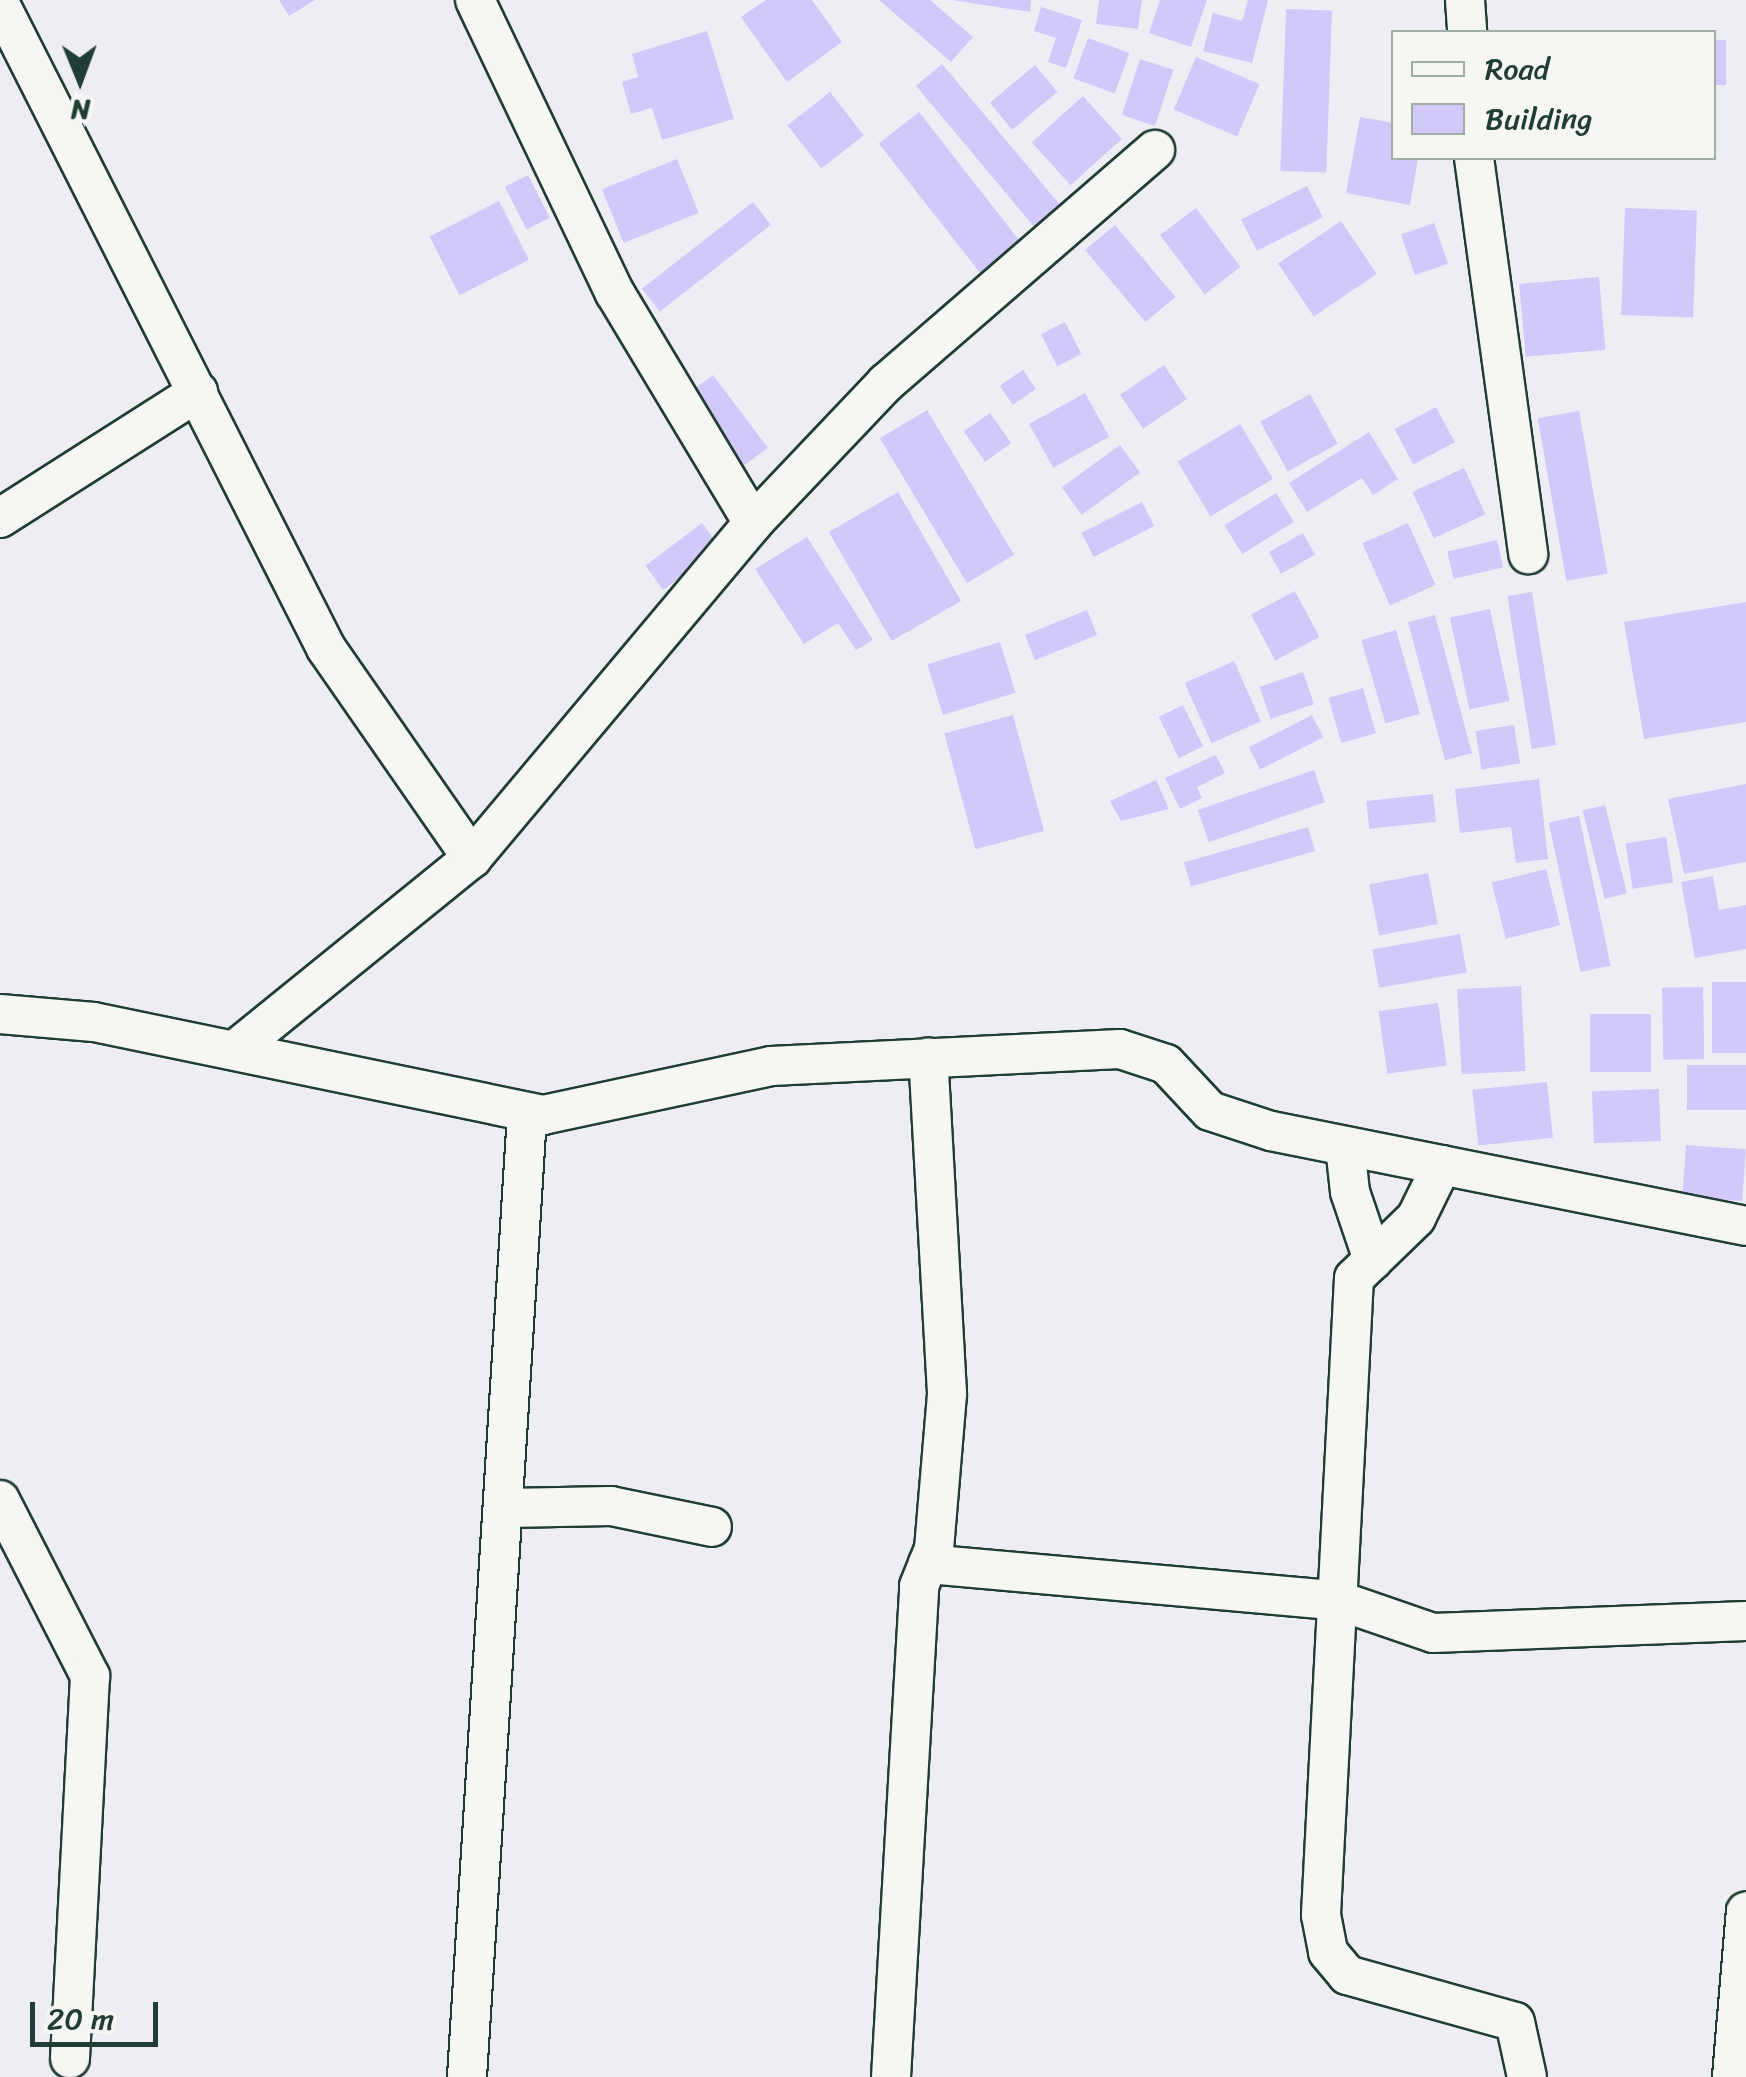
<!DOCTYPE html>
<style>
body{margin:0}
#map{position:relative;width:1746px;height:2077px;overflow:hidden;background:#efedf4;font-family:Sriracha,sans-serif}
div>[style]{position:absolute}
[style*='--x']{left:calc(var(--x)*1px);top:calc(var(--y)*1px);width:calc(var(--w)*1px);rotate:calc(var(--a)*1deg)}
.building>*{inset:0;background:#d3c8fa;transform-origin:0 0}
.roads{filter:drop-shadow(2px 0 #1f3d34) drop-shadow(-2px 0 #1f3d34) drop-shadow(0 2px #1f3d34) drop-shadow(0 -2px #1f3d34)}
.minor>*{height:38px;margin:-19px;padding:0 19px;transform-origin:19px;border-radius:19px;background:#f6f6f2}
span{translate:-50% -50%;white-space:nowrap;text-align:center;line-height:1.15;-webkit-text-stroke:9px #f6f6f2;paint-order:stroke}
.legend{position:absolute;left:1391px;top:30px;width:325px;height:130px;box-sizing:border-box;background:#f6f6f2;border:2px solid #a0aca6;margin:0;padding:12px 18px;list-style:none;font-size:30px;color:#1f3d34}
.legend li{display:flex;align-items:center;gap:20px;height:50px}
.legend b{width:50px;border:2px solid #a0aca6}
.north{position:absolute;left:30px;top:30px;width:100px;height:100px;-webkit-text-stroke:8px #f6f6f2;paint-order:stroke;rotate:179deg;font-size:28px;font-weight:700;line-height:40px;text-align:center;color:#1f3d34}
.north::after{content:'';display:block;margin:auto;width:35px;height:45px;background:#1f3d34;clip-path:polygon(50% 0,100% 100%,50% 72%,0 100%)}
.scale{position:absolute;left:30px;top:2002px;width:128px;height:45px;box-sizing:border-box;border:5px solid #1f3d34;border-top:0;padding-left:12px;font-size:30px;line-height:35px;white-space:nowrap;color:#1f3d34;-webkit-text-stroke:8px #f6f6f2;paint-order:stroke}
</style>
<div id="map">
<div class="building">
<div style="clip-path:polygon(279px 0,315px 0,289px 16px)"></div>
<div style="clip-path:polygon(766px 0,812px 0,842px 42px,787px 82px,741px 17px)"></div>
<div style="clip-path:polygon(879px 0,930px 0,973px 37px,951px 62px)"></div>
<div style="clip-path:polygon(952px 0,1031px 0,1030px 12px)"></div>
<div style="clip-path:polygon(1099px 0,1142px 0,1138px 29px,1096px 24px)"></div>
<div style="clip-path:polygon(1160px 0,1207px 0,1191px 47px,1149px 33px)"></div>
<div style="clip-path:polygon(1248px 0,1268px 0,1252px 63px,1203px 51px,1213px 13px,1242px 21px)"></div>
<div style="clip-path:polygon(1041px 7px,1082px 20px,1066px 68px,1048px 62px,1056px 38px,1034px 31px)"></div>
<div style="left:1286px;top:9px;width:46px;height:162px;rotate:2deg"></div>
<div style="clip-path:polygon(707px 31px,734px 119px,662px 140px,652px 108px,631px 114px,622px 82px,638px 77px,632px 54px)"></div>
<div style="left:1088px;top:38px;width:44px;height:43px;rotate:20deg"></div>
<div style="left:1714px;top:40px;width:12px;height:45px"></div>
<div style="left:1196px;top:57px;width:69px;height:57px;rotate:23deg"></div>
<div style="left:1140px;top:59px;width:35px;height:59px;rotate:18deg"></div>
<div style="left:942px;top:64px;width:187px;height:34px;rotate:50deg"></div>
<div style="left:1035px;top:65px;width:35px;height:59px;rotate:50deg"></div>
<div style="left:830px;top:92px;width:55px;height:54px;rotate:52deg"></div>
<div style="left:1083px;top:96px;width:58px;height:69px;rotate:48deg"></div>
<div style="left:919px;top:112px;width:174px;height:51px;rotate:52deg"></div>
<div style="clip-path:polygon(1360px 117px,1394px 123px,1394px 158px,1418px 158px,1410px 205px,1346px 193px)"></div>
<div style="left:677px;top:159px;width:58px;height:81px;rotate:68deg"></div>
<div style="left:528px;top:175px;width:48px;height:26px;rotate:63deg"></div>
<div style="left:1307px;top:186px;width:35px;height:74px;rotate:63deg"></div>
<div style="left:499px;top:201px;width:66px;height:78px;rotate:63deg"></div>
<div style="left:753px;top:202px;width:29px;height:141px;rotate:52deg"></div>
<div style="left:1196px;top:208px;width:74px;height:45px;rotate:53deg"></div>
<div style="left:1625px;top:208px;width:72px;height:107px;rotate:2deg"></div>
<div style="left:1341px;top:221px;width:64px;height:76px;rotate:56deg"></div>
<div style="left:1434px;top:223px;width:43px;height:35px;rotate:71deg"></div>
<div style="left:1115px;top:225px;width:94px;height:39px;rotate:50deg"></div>
<div style="left:1599px;top:277px;width:73px;height:80px;rotate:85deg"></div>
<div style="left:1065px;top:322px;width:36px;height:27px;rotate:63deg"></div>
<div style="left:1164px;top:365px;width:41px;height:53px;rotate:56deg"></div>
<div style="left:1023px;top:370px;width:23px;height:28px;rotate:56deg"></div>
<div style="left:713px;top:375px;width:91px;height:35px;rotate:53deg"></div>
<div style="left:1085px;top:393px;width:50px;height:64px;rotate:61deg"></div>
<div style="left:1310px;top:394px;width:57px;height:57px;rotate:61deg"></div>
<div style="left:1436px;top:407px;width:40px;height:47px;rotate:62deg"></div>
<div style="left:927px;top:410px;width:169px;height:55px;rotate:59deg"></div>
<div style="left:1579px;top:411px;width:165px;height:42px;rotate:80deg"></div>
<div style="left:990px;top:413px;width:37px;height:32px;rotate:55deg"></div>
<div style="left:1240px;top:424px;width:64px;height:73px;rotate:59deg"></div>
<div style="clip-path:polygon(1369px 432px,1398px 479px,1373px 495px,1362px 478px,1307px 512px,1289px 483px)"></div>
<div style="left:1120px;top:445px;width:34px;height:72px;rotate:54deg"></div>
<div style="left:1464px;top:468px;width:51px;height:57px;rotate:65deg"></div>
<div style="left:898px;top:492px;width:126px;height:80px;rotate:60deg"></div>
<div style="left:1276px;top:493px;width:34px;height:61px;rotate:58deg"></div>
<div style="left:1142px;top:502px;width:27px;height:68px;rotate:63deg"></div>
<div style="left:702px;top:523px;width:30px;height:71px;rotate:53deg"></div>
<div style="left:1408px;top:523px;width:68px;height:50px;rotate:66deg"></div>
<div style="left:1303px;top:533px;width:25px;height:39px;rotate:61deg"></div>
<div style="clip-path:polygon(807px 537px,873px 640px,856px 650px,838px 623px,804px 644px,755px 569px)"></div>
<div style="left:1497px;top:540px;width:28px;height:51px;rotate:77deg"></div>
<div style="left:1295px;top:591px;width:52px;height:50px;rotate:62deg"></div>
<div style="left:1532px;top:592px;width:155px;height:25px;rotate:81deg"></div>
<div style="clip-path:polygon(1746px 602px,1746px 722px,1644px 739px,1624px 622px)"></div>
<div style="left:1490px;top:609px;width:94px;height:41px;rotate:78deg"></div>
<div style="left:1087px;top:610px;width:27px;height:67px;rotate:68deg"></div>
<div style="left:1435px;top:615px;width:143px;height:28px;rotate:75deg"></div>
<div style="left:1396px;top:630px;width:87px;height:36px;rotate:74deg"></div>
<div style="left:1000px;top:642px;width:53px;height:76px;rotate:73deg"></div>
<div style="left:1234px;top:661px;width:66px;height:54px;rotate:66deg"></div>
<div style="left:1303px;top:672px;width:34px;height:46px;rotate:71deg"></div>
<div style="left:1363px;top:688px;width:47px;height:36px;rotate:74deg"></div>
<div style="left:1183px;top:705px;width:46px;height:27px;rotate:64deg"></div>
<div style="left:1013px;top:715px;width:120px;height:71px;rotate:75deg"></div>
<div style="left:1312px;top:715px;width:25px;height:71px;rotate:63deg"></div>
<div style="left:1514px;top:725px;width:39px;height:39px;rotate:81deg"></div>
<div style="clip-path:polygon(1216px 755px,1225px 773px,1197px 787px,1202px 798px,1180px 809px,1165px 778px)"></div>
<div style="left:1314px;top:770px;width:34px;height:123px;rotate:71deg"></div>
<div style="clip-path:polygon(1539px 779px,1548px 859px,1516px 863px,1511px 827px,1460px 833px,1455px 789px)"></div>
<div style="clip-path:polygon(1156px 780px,1169px 809px,1121px 821px,1110px 801px)"></div>
<div style="clip-path:polygon(1746px 784px,1746px 862px,1684px 874px,1668px 799px)"></div>
<div style="left:1433px;top:794px;width:28px;height:67px;rotate:84deg"></div>
<div style="left:1605px;top:805px;width:91px;height:23px;rotate:76deg"></div>
<div style="left:1579px;top:816px;width:153px;height:31px;rotate:78deg"></div>
<div style="left:1308px;top:827px;width:25px;height:129px;rotate:74deg"></div>
<div style="left:1666px;top:837px;width:46px;height:41px;rotate:81deg"></div>
<div style="left:1546px;top:869px;width:58px;height:56px;rotate:76deg"></div>
<div style="left:1428px;top:873px;width:52px;height:60px;rotate:79deg"></div>
<div style="clip-path:polygon(1713px 876px,1719px 910px,1746px 905px,1746px 949px,1695px 958px,1681px 882px)"></div>
<div style="left:1460px;top:934px;width:39px;height:89px;rotate:80deg"></div>
<div style="left:1712px;top:982px;width:34px;height:71px"></div>
<div style="left:1521px;top:986px;width:85px;height:64px;rotate:87deg"></div>
<div style="left:1703px;top:987px;width:72px;height:41px;rotate:89deg"></div>
<div style="left:1438px;top:1003px;width:63px;height:60px;rotate:82deg"></div>
<div style="left:1590px;top:1014px;width:61px;height:58px"></div>
<div style="left:1746px;top:1065px;width:45px;height:59px;rotate:90deg"></div>
<div style="left:1547px;top:1082px;width:56px;height:75px;rotate:84deg"></div>
<div style="left:1659px;top:1089px;width:52px;height:67px;rotate:88deg"></div>
<div style="left:1686px;top:1145px;width:60px;height:52px;rotate:4deg"></div>
</div>
<div class="roads">
<div class="minor">
<div style="--x:475;--y:0;--w:325;--a:64.5"></div>
<div style="--x:615;--y:293;--w:268;--a:59"></div>
<div style="--x:1465;--y:0;--w:32;--a:86"></div>
<div style="--x:0;--y:4;--w:722;--a:63.15"></div>
<div style="--x:326;--y:648;--w:256;--a:55.2"></div>
<div style="--x:1474;--y:158;--w:400;--a:82.2"></div>
<div style="--x:0;--y:518;--w:235;--a:-32.5"></div>
<div style="--x:0;--y:1014;--w:94;--a:4.9"></div>
<div style="--x:94;--y:1022;--w:459;--a:11.7"></div>
<div style="--x:543;--y:1115;--w:233;--a:-12.1"></div>
<div style="--x:771;--y:1066;--w:349;--a:-2.8"></div>
<div style="--x:1120;--y:1049;--w:48;--a:18.1"></div>
<div style="--x:1166;--y:1064;--w:64;--a:46.9"></div>
<div style="--x:1210;--y:1111;--w:64;--a:18.2"></div>
<div style="--x:1271;--y:1131;--w:484;--a:11.3"></div>
<div style="--x:235;--y:1050;--w:305;--a:-39"></div>
<div style="--x:472;--y:858;--w:437;--a:-50"></div>
<div style="--x:753;--y:523;--w:193;--a:-46.5"></div>
<div style="--x:886;--y:383;--w:356;--a:-40.9"></div>
<div style="--x:1345;--y:1146;--w:46;--a:83.8"></div>
<div style="--x:1350;--y:1192;--w:72;--a:71.3"></div>
<div style="--x:1442;--y:1165;--w:59;--a:116.1"></div>
<div style="--x:1416;--y:1218;--w:86;--a:135.9"></div>
<div style="--x:1354;--y:1278;--w:638;--a:92.97"></div>
<div style="--x:1321;--y:1915;--w:38;--a:79"></div>
<div style="--x:1328;--y:1952;--w:30;--a:50"></div>
<div style="--x:1347;--y:1975;--w:174;--a:15.6"></div>
<div style="--x:1515;--y:2022;--w:56;--a:77.7"></div>
<div style="--x:0;--y:1500;--w:198;--a:62.9"></div>
<div style="--x:90;--y:1676;--w:383;--a:93"></div>
<div style="--x:507;--y:1508;--w:104;--a:-1.1"></div>
<div style="--x:611;--y:1506;--w:103;--a:11.7"></div>
<div style="--x:928;--y:1564;--w:414;--a:5.1"></div>
<div style="--x:1340;--y:1601;--w:98;--a:19"></div>
<div style="--x:1433;--y:1633;--w:313;--a:-2.2"></div>
<div style="--x:467;--y:2077;--w:965;--a:-86.43"></div>
<div style="--x:891;--y:2077;--w:492;--a:-86.7"></div>
<div style="--x:919;--y:1586;--w:40;--a:-68"></div>
<div style="--x:934;--y:1549;--w:157;--a:-85.2"></div>
<div style="--x:947;--y:1393;--w:336;--a:-93.2"></div>
<div style="--x:1732;--y:2077;--w:166;--a:-85.2"></div>
</div>
</div>
<ul class="legend">
<li><b style="height:12px;background:#f6f6f2"></b>Road</li>
<li><b style="height:28px;background:#d3c8fa"></b>Building</li>
</ul>
<div class="north">N</div>
<div class="scale">20 m</div>
</div>
